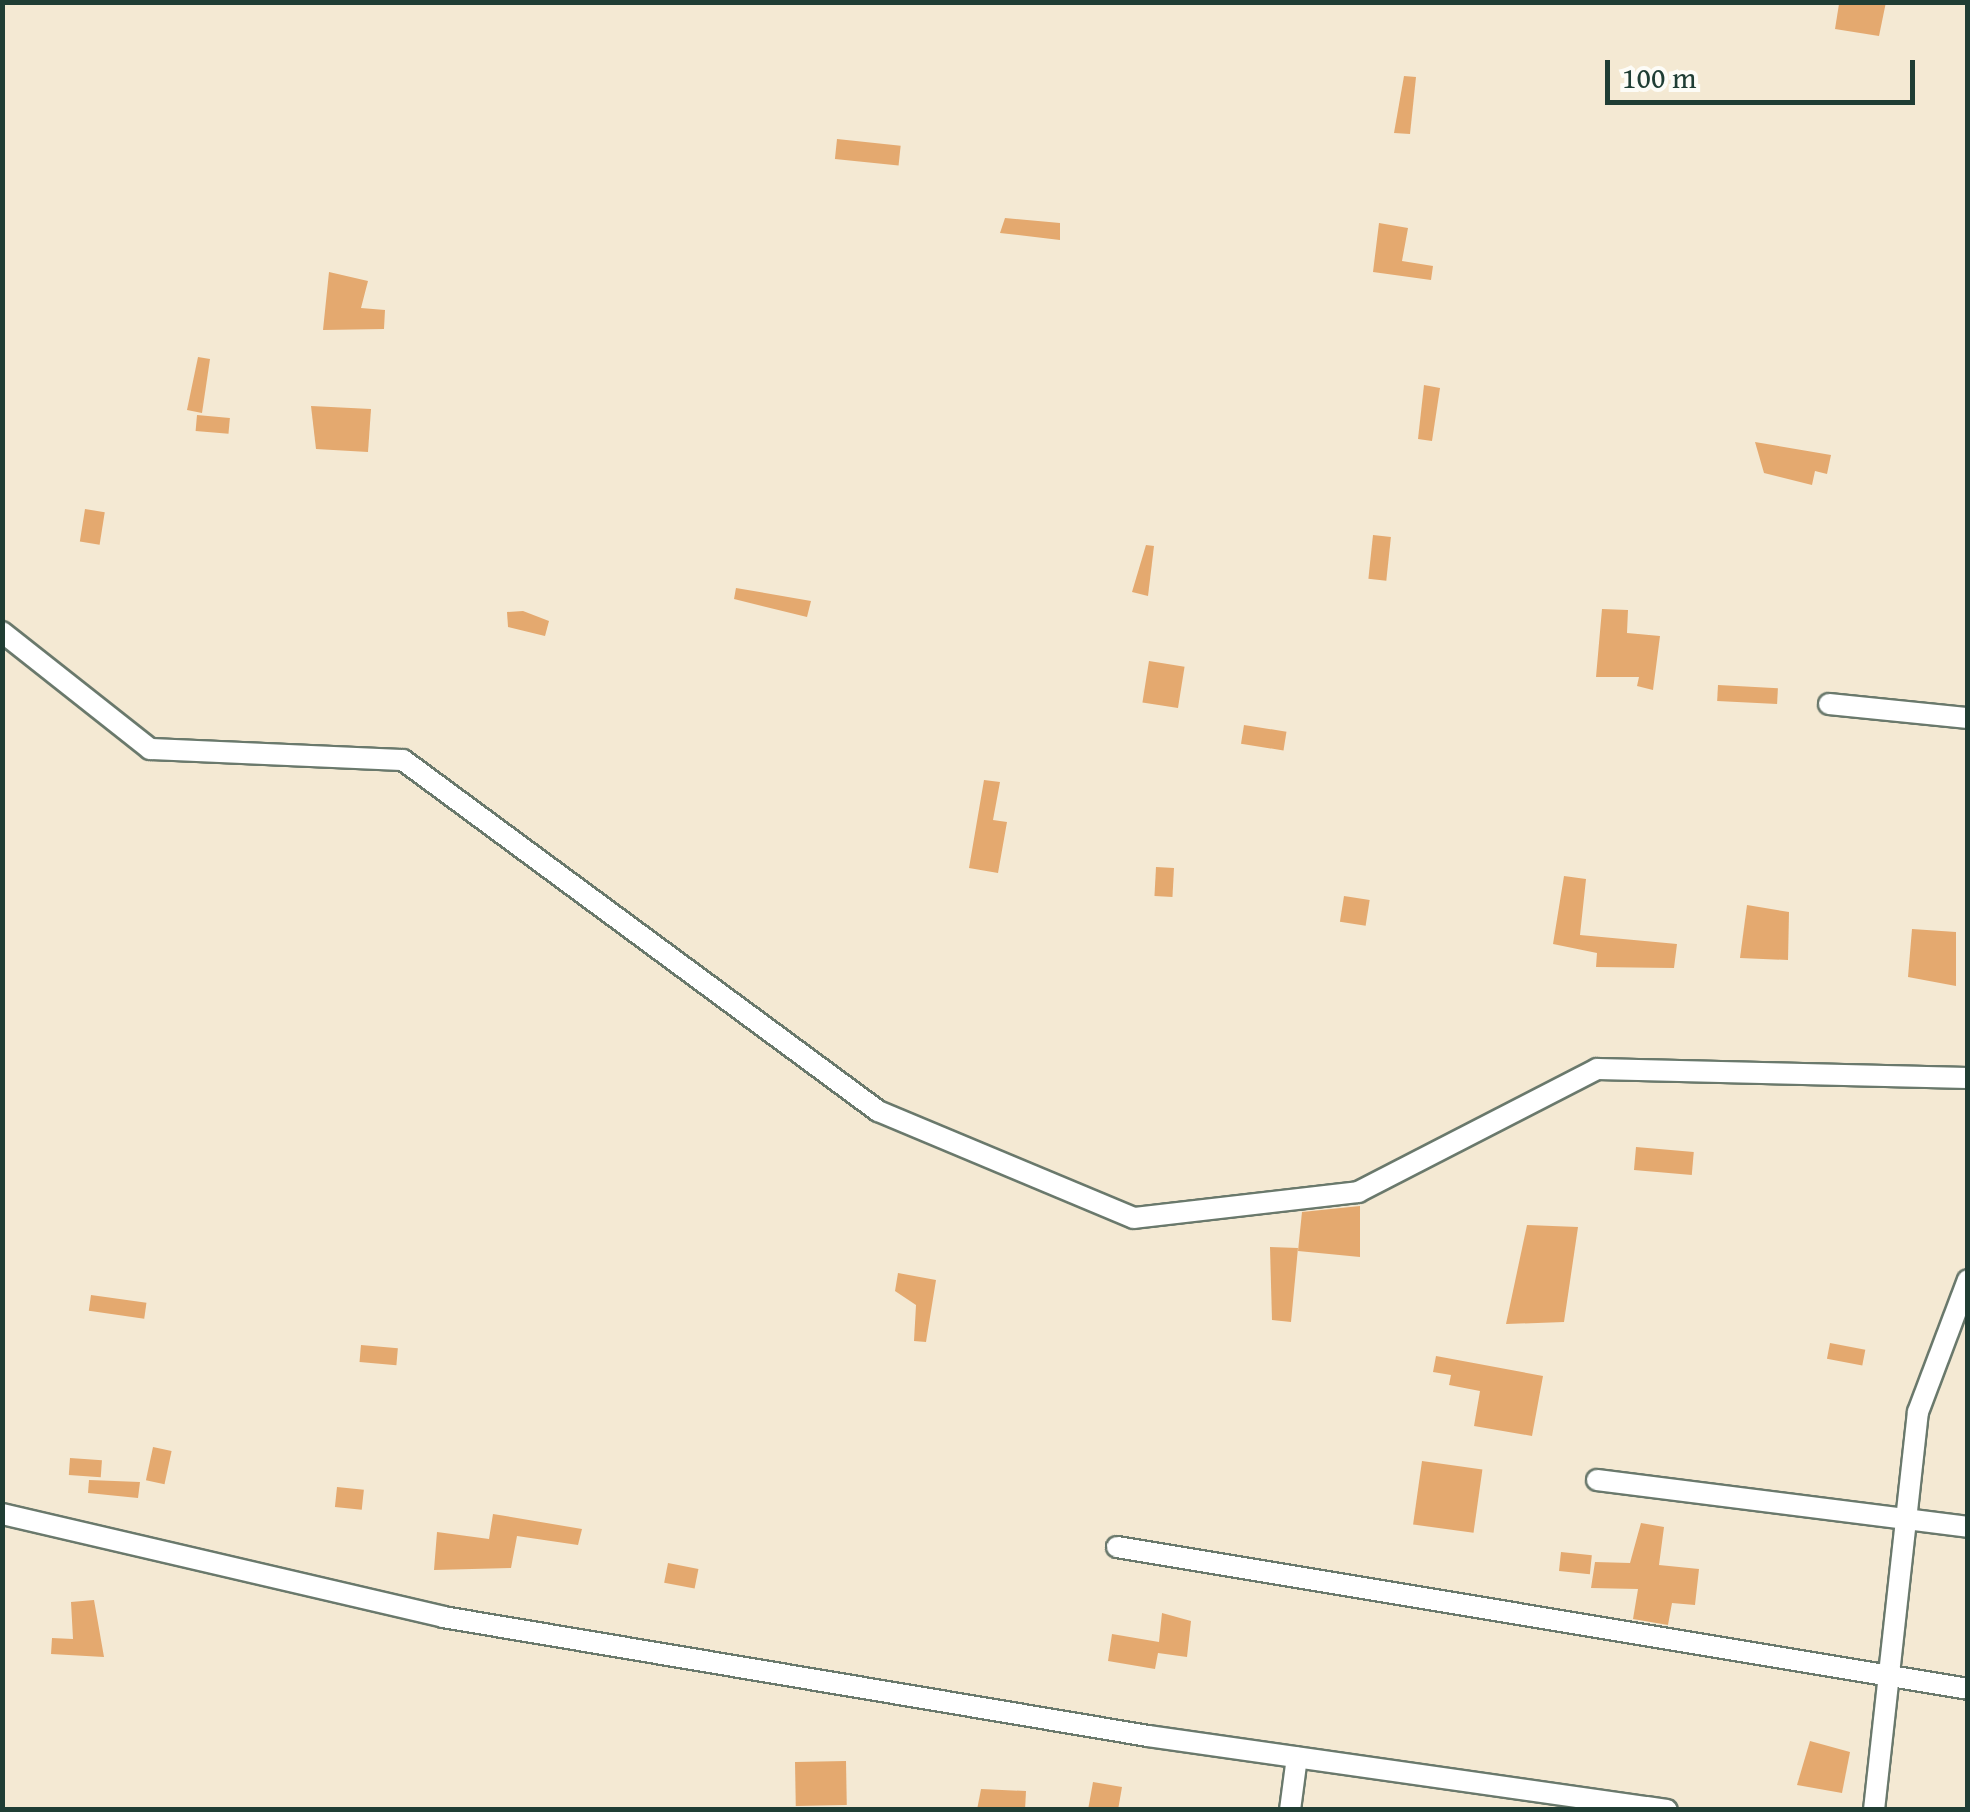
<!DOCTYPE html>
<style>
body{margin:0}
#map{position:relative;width:1970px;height:1812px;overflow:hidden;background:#f4e9d3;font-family:"Gentium Book Plus",serif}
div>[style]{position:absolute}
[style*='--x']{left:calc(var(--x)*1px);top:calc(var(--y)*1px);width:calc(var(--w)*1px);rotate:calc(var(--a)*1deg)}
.building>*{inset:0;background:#e4a96f;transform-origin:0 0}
.roads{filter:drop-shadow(2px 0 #6a796c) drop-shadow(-2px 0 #6a796c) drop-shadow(0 2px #6a796c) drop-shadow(0 -2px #6a796c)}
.minor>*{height:20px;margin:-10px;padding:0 10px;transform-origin:10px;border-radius:10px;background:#fff}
span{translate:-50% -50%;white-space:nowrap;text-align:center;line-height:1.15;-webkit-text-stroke:9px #fdfcf7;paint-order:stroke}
.frame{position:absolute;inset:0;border:5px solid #1f3d34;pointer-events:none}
.scale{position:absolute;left:1605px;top:60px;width:310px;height:45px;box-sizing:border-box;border:5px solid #1f3d34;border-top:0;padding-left:12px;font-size:30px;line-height:35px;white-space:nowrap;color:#1f3d34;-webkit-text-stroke:8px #fdfcf7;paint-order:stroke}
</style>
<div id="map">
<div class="building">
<div style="clip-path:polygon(1886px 2px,1879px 36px,1835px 29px,1839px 4px)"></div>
<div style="clip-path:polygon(1404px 76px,1416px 77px,1410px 134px,1394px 133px)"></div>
<div style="left:837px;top:139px;width:64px;height:20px;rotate:6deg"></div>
<div style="clip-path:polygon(1005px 218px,1060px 223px,1060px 240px,1000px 233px)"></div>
<div style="clip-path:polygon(1379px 223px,1408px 228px,1402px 261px,1433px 266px,1431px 280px,1373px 272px)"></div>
<div style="clip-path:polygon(329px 272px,368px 281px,361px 308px,385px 310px,384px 329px,323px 330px)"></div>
<div style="clip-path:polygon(198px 357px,210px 359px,202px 413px,187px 410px)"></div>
<div style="clip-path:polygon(1424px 385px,1440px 388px,1432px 441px,1418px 439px)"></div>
<div style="clip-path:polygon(311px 406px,371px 409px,368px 452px,316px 449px)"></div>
<div style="left:197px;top:415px;width:33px;height:16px;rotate:5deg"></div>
<div style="clip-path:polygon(1755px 442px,1831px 455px,1827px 474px,1815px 471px,1812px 485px,1764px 473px)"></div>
<div style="left:85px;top:509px;width:20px;height:33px;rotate:9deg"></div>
<div style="left:1373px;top:535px;width:18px;height:44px;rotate:6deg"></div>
<div style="clip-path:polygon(1146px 545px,1154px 546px,1148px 596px,1132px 592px)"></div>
<div style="clip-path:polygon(736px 588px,811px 601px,807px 617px,734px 599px)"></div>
<div style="clip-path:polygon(1602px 609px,1628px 610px,1627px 633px,1660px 636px,1653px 690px,1637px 686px,1639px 677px,1596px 677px)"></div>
<div style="clip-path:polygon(523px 611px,549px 621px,545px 636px,508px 627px,507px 612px)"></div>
<div style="left:1149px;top:661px;width:36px;height:42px;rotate:9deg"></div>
<div style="left:1718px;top:685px;width:60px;height:16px;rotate:3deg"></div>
<div style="left:1244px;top:725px;width:43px;height:19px;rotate:9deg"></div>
<div style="clip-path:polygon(984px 780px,1000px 782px,993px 820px,1007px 822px,998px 873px,969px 868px)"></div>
<div style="left:1156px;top:867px;width:18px;height:29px;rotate:3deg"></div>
<div style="clip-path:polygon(1564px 876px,1586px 879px,1580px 935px,1677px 944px,1674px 968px,1596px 967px,1597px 953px,1553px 944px)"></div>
<div style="left:1344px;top:896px;width:26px;height:26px;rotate:9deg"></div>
<div style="clip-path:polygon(1747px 905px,1789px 912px,1788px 960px,1740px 958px)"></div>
<div style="clip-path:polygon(1912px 929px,1956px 932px,1956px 986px,1908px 977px)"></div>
<div style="left:1636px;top:1147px;width:58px;height:23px;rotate:5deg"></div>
<div style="clip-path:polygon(1360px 1206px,1360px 1257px,1298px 1251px,1302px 1212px)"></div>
<div style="clip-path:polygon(1527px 1225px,1578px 1227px,1564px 1322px,1506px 1324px)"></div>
<div style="clip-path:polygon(1270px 1247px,1298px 1248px,1291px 1322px,1272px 1320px)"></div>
<div style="clip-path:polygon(898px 1273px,936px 1280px,926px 1342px,914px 1341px,916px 1305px,895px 1291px)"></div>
<div style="left:91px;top:1295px;width:56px;height:16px;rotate:8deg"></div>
<div style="left:1830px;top:1343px;width:36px;height:16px;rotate:11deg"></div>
<div style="left:361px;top:1345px;width:37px;height:17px;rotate:5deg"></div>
<div style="clip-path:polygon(1436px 1356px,1543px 1376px,1532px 1436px,1474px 1426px,1480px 1391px,1449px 1385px,1451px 1375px,1433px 1372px)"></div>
<div style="left:153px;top:1447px;width:19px;height:34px;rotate:12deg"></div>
<div style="left:70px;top:1458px;width:32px;height:17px;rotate:4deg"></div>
<div style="left:1422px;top:1461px;width:61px;height:64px;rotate:8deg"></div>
<div style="clip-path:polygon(89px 1480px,140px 1482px,138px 1498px,88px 1493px)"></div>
<div style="left:337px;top:1487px;width:27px;height:20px;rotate:6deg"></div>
<div style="clip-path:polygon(493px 1514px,582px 1529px,578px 1545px,517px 1536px,511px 1568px,434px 1570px,437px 1532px,489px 1539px)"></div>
<div style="clip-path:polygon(1641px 1523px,1664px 1527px,1659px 1565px,1699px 1569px,1695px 1605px,1672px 1603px,1668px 1625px,1633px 1619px,1638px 1589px,1591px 1588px,1595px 1562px,1630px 1563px)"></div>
<div style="left:1561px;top:1552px;width:31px;height:19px;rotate:6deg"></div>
<div style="left:668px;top:1563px;width:31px;height:20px;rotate:11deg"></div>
<div style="clip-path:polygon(94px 1600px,104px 1657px,51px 1654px,52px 1638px,73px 1639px,71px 1602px)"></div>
<div style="clip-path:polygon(1162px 1613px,1191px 1621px,1187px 1657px,1158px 1653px,1155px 1669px,1108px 1661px,1112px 1634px,1159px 1642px)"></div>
<div style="clip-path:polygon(1810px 1741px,1850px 1752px,1842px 1793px,1797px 1785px)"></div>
<div style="left:846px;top:1761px;width:44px;height:51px;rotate:89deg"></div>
<div style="clip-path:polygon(1093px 1782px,1122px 1787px,1118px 1810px,1088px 1810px)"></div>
<div style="clip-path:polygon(981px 1789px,1026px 1791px,1025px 1810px,977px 1810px)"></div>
</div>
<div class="roads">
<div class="minor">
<div style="--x:2;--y:632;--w:189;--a:38.3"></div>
<div style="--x:150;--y:749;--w:253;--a:2.5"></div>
<div style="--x:403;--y:760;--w:591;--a:36.46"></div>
<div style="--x:878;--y:1111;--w:277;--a:22.7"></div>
<div style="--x:1134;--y:1218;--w:226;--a:-6.6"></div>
<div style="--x:1358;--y:1192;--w:269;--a:-27.2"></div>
<div style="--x:1597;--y:1069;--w:371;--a:1.4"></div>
<div style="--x:1829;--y:704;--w:140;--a:5.8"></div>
<div style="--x:1597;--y:1480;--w:374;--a:7.2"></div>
<div style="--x:2;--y:1514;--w:453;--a:13.1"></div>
<div style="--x:443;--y:1617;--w:715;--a:9.58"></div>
<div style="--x:1148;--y:1736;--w:524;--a:8.11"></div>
<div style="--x:1117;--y:1547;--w:863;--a:9.47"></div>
<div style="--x:1290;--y:1810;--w:53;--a:-82.5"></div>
<div style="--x:1874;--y:1810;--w:400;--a:-83.7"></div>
<div style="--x:1918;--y:1412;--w:141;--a:-69.3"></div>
</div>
</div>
<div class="frame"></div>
<div class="scale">100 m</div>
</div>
